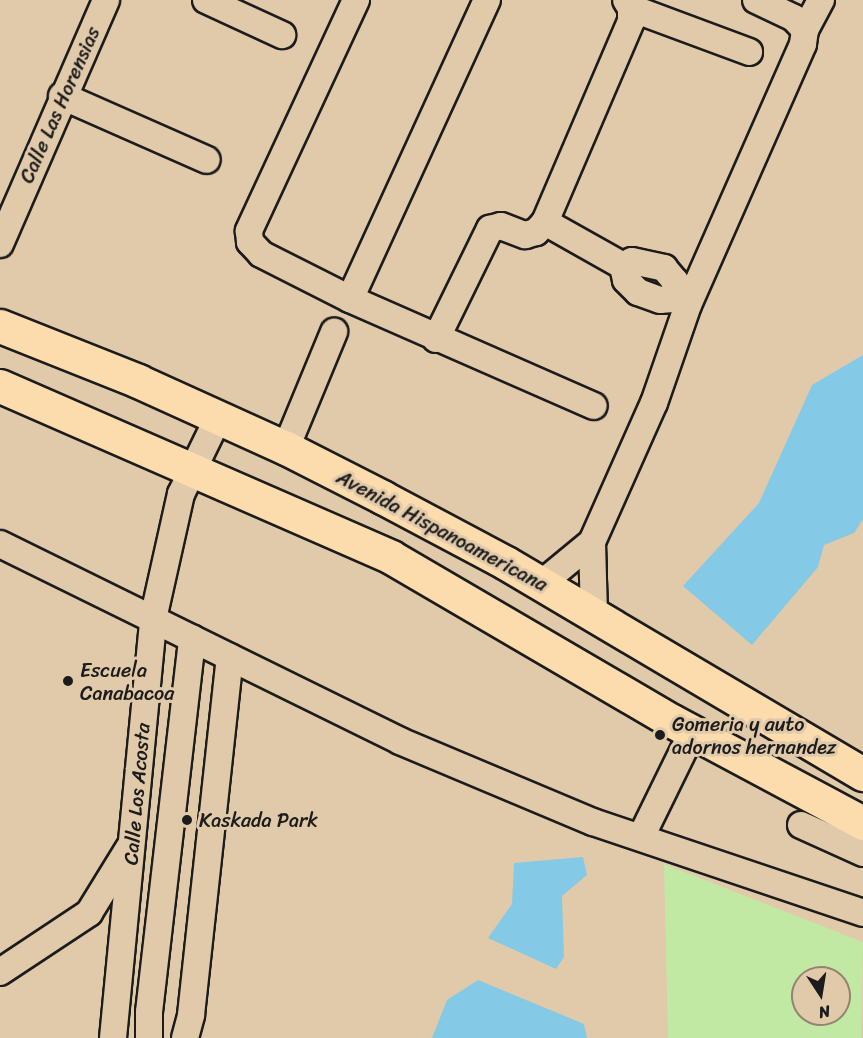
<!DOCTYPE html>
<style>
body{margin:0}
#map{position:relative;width:863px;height:1038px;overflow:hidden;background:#e1caaa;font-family:Sriracha,sans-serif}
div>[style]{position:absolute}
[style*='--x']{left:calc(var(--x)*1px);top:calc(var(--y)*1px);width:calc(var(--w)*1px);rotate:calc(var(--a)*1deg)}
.green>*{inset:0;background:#c2e9a4}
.water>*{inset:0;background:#84c9e5}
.roads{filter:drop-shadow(2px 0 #1c1c1c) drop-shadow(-2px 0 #1c1c1c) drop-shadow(0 2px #1c1c1c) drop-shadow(0 -2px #1c1c1c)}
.minor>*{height:26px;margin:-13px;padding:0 13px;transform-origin:13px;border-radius:13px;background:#e1caaa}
.major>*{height:33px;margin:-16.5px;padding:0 16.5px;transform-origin:16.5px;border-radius:16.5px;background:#fcdcac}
.dots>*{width:16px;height:16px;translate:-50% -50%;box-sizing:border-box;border:3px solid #e1caaa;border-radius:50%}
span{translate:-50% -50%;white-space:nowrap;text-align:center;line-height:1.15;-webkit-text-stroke:6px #e1caaa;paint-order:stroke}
.street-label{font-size:20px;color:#1c1c1c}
.poi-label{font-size:20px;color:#1c1c1c}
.left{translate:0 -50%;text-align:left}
.north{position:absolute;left:791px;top:966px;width:60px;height:60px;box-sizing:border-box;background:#e1caaa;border:2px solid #928471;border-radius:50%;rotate:168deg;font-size:16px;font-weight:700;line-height:24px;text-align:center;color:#1c1c1c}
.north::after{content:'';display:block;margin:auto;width:21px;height:27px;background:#1c1c1c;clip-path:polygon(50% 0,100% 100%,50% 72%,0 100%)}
</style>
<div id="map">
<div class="green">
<div style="clip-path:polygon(evenodd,664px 864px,863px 942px,861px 1038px,668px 1038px,664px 864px,803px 978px,839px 978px,839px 1014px,803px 1014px,803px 978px)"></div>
</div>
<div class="water">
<div style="clip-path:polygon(863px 355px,863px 519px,854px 533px,824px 545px,818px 567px,752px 645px,683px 586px,759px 503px,812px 385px)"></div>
<div style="clip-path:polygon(583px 857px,587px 875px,562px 896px,564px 957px,556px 969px,488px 938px,512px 904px,514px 863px)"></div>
<div style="clip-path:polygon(478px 980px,584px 1024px,587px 1038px,432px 1038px,447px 1000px)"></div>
</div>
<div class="roads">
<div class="minor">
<div style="--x:206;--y:0;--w:84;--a:24.7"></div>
<div style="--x:356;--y:0;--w:255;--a:114.9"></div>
<div style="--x:249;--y:231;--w:11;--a:85"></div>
<div style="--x:250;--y:242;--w:16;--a:47"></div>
<div style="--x:261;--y:254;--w:100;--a:26.8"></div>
<div style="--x:350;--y:299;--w:266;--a:23.7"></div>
<div style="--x:631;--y:8;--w:126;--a:20.4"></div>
<div style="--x:805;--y:30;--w:34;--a:-62"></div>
<div style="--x:62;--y:96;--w:158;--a:23.8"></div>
<div style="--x:545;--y:222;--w:90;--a:29.4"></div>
<div style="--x:623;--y:266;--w:10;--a:-29"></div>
<div style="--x:632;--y:261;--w:33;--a:12"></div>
<div style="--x:664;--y:268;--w:17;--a:50"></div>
<div style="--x:675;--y:281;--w:18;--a:87"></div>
<div style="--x:676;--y:299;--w:13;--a:27"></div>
<div style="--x:0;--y:244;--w:266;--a:-66.5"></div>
<div style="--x:623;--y:266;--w:14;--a:78"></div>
<div style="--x:626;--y:280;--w:17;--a:45"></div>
<div style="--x:638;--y:292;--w:23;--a:20"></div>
<div style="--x:660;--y:300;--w:16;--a:-4"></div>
<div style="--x:350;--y:299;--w:329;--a:-65.4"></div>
<div style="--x:436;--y:339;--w:123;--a:-63.9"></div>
<div style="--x:490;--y:229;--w:11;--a:-15"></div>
<div style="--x:501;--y:226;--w:26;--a:21"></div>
<div style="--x:525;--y:235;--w:11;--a:-15"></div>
<div style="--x:536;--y:232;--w:13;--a:-48"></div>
<div style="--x:545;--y:222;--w:219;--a:-66.8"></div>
<div style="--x:631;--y:21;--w:13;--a:-90"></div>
<div style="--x:631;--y:8;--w:9;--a:-122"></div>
<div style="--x:286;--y:448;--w:126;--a:-67.5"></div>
<div style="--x:0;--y:544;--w:446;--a:26.2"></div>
<div style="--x:400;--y:741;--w:209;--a:22.8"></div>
<div style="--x:593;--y:822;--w:285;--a:18.6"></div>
<div style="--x:541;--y:584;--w:66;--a:-39.5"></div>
<div style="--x:594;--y:614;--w:72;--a:-91.6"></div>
<div style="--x:592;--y:542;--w:152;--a:-66"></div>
<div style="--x:654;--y:403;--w:104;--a:-70.9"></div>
<div style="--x:688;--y:305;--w:285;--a:-66.2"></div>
<div style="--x:803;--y:44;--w:14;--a:-82"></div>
<div style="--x:805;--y:30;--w:16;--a:-133"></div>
<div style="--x:794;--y:18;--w:42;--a:-154.7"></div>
<div style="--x:801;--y:825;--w:68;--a:24.3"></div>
<div style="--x:641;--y:837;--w:116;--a:-63.9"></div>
<div style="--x:0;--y:972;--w:107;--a:-33.5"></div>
<div style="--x:89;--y:913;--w:76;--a:-58.4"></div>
<div style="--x:113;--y:1038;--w:421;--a:-84.5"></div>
<div style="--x:153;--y:619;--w:128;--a:-77.4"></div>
<div style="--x:181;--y:494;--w:85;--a:-64"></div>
<div style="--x:149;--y:1038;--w:26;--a:-90"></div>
<div style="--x:149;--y:1012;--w:376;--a:-83.4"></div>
<div style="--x:185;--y:1038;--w:24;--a:-75"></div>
<div style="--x:191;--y:1015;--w:360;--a:-83.8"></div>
</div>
<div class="major">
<div style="--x:0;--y:326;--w:149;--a:21.7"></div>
<div style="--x:138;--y:381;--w:162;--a:24.4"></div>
<div style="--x:286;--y:448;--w:108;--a:27"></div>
<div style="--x:382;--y:497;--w:140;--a:28"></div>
<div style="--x:506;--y:563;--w:415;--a:30.6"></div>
<div style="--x:0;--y:386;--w:427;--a:23.6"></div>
<div style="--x:391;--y:557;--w:325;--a:30.3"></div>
<div style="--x:672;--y:721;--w:217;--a:28.1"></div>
</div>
</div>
<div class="dots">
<div style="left:68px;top:681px;background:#1c1c1c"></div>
<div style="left:660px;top:735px;background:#1c1c1c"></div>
<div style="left:187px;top:820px;background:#1c1c1c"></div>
</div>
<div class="street-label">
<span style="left:60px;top:105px;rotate:-66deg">Calle Las Horensias</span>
<span style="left:442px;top:531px;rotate:28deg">Avenida Hispanoamericana</span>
<span style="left:137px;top:794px;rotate:-85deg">Calle Los Acosta</span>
</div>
<div class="poi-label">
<span class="left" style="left:80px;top:682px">Escuela<br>Canabacoa</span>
<span class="left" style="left:672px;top:736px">Gomeria y auto<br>adornos hernandez</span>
<span class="left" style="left:199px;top:820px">Kaskada Park</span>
</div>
<div class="north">N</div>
</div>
